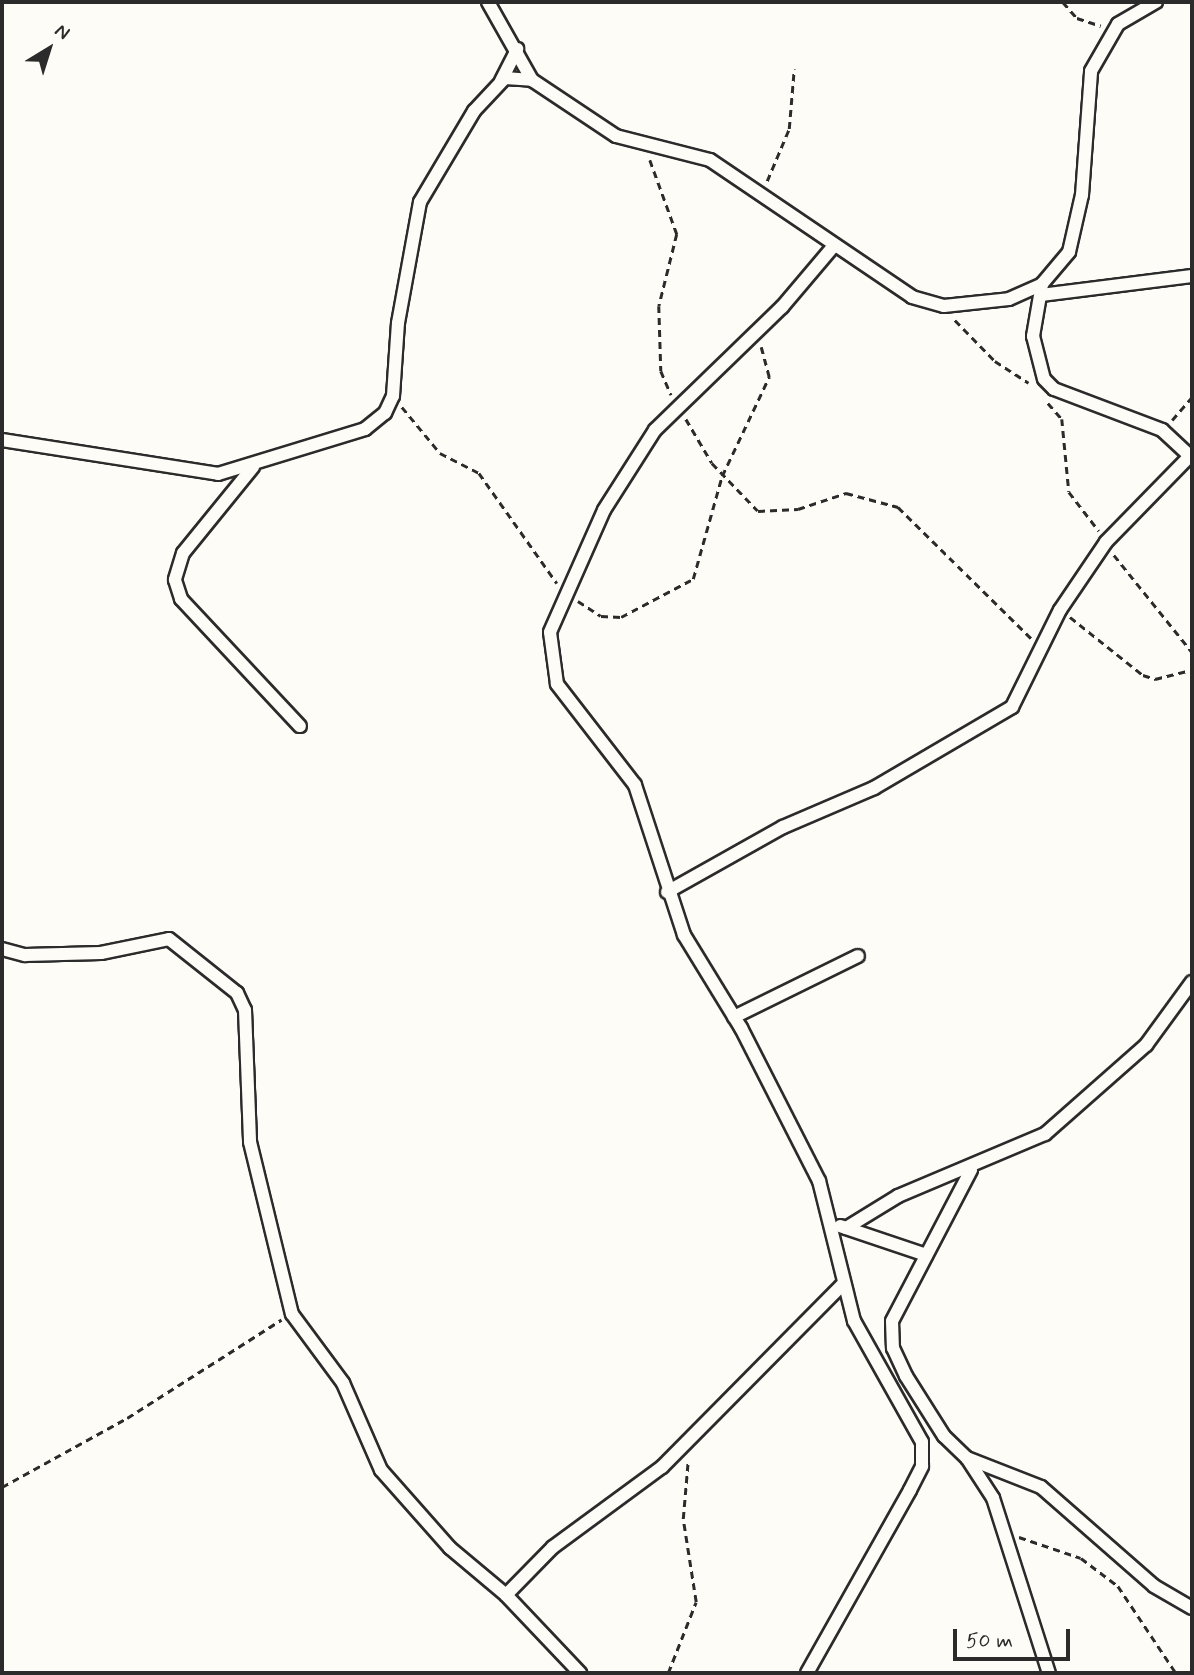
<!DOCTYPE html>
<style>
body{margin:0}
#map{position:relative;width:1194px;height:1675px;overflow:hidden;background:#fdfcf7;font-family:Mynerve,sans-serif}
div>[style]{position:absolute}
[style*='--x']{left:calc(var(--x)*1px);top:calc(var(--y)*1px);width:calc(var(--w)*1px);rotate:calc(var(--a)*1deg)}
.path>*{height:2.5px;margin-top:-1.25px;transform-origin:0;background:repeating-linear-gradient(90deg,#2b2b2b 0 7px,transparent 0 12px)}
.roads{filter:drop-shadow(2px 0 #2b2b2b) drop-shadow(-2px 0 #2b2b2b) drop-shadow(0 2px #2b2b2b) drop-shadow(0 -2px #2b2b2b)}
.street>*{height:12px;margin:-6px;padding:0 6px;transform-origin:6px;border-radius:6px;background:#fdfcf7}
span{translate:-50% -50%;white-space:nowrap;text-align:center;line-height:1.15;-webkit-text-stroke:6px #fdfcf7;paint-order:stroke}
.frame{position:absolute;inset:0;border:4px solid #2b2b2b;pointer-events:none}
.north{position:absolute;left:14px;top:14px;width:70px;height:70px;-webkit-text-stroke:5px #fdfcf7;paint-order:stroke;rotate:38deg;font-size:19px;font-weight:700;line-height:28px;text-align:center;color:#2b2b2b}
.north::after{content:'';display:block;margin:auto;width:24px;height:32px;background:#2b2b2b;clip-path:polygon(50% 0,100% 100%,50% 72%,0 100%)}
.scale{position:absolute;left:953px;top:1629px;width:117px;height:32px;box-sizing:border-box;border:4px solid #2b2b2b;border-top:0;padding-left:9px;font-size:21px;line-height:24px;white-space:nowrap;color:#2b2b2b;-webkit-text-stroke:5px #fdfcf7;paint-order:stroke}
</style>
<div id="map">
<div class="path">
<div style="--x:1063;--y:2;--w:21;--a:49"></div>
<div style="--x:1077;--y:18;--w:25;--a:18"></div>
<div style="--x:650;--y:160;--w:79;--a:70"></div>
<div style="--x:677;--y:234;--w:74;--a:104"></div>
<div style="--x:659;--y:306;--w:65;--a:88.2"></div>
<div style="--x:661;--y:371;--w:26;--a:67"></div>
<div style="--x:767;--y:181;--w:56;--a:-67.1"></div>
<div style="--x:789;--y:129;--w:60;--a:-85.2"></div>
<div style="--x:955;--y:320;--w:57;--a:45.7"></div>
<div style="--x:995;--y:361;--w:40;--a:32.9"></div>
<div style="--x:1048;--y:403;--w:21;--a:49"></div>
<div style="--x:1062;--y:419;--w:73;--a:84.5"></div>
<div style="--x:1069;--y:492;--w:49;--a:52.4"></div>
<div style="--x:402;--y:407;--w:60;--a:50.4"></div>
<div style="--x:440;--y:453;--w:44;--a:27.1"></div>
<div style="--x:479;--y:473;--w:135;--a:54.7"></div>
<div style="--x:686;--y:419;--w:51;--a:59.4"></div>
<div style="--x:712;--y:463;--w:66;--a:46.2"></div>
<div style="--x:758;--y:511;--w:40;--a:-2.9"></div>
<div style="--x:798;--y:509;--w:51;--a:-18.4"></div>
<div style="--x:846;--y:493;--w:54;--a:15.1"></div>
<div style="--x:898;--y:507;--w:188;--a:44.6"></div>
<div style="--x:1172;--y:420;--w:30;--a:-49"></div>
<div style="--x:1114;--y:555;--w:124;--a:51.2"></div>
<div style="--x:578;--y:601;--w:27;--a:33"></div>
<div style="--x:601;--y:616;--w:20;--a:3"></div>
<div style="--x:621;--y:617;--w:81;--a:-27.8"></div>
<div style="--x:693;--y:579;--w:107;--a:-74.3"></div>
<div style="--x:722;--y:476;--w:110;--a:-64.6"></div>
<div style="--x:769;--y:377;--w:31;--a:-105"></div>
<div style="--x:1070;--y:617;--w:93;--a:38.5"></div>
<div style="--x:1143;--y:675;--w:13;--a:18"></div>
<div style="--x:1155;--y:679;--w:38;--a:-14"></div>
<div style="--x:2;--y:1487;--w:143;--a:-28.9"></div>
<div style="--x:127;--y:1418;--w:183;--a:-32.5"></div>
<div style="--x:1019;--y:1537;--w:65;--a:18.7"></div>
<div style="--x:1081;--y:1558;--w:46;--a:37.1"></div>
<div style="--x:1118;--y:1586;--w:105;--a:56.3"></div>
<div style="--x:668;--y:1673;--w:76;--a:-68.5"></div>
<div style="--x:696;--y:1602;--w:84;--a:-98.9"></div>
<div style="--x:683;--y:1519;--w:58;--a:-85.1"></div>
</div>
<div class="roads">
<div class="street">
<div style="--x:488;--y:2;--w:90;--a:60.6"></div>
<div style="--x:501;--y:81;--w:36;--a:-63"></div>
<div style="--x:1042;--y:284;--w:53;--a:99.8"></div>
<div style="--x:1033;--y:336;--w:44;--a:75.7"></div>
<div style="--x:1044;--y:379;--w:14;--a:45"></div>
<div style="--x:1054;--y:389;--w:116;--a:20.8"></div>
<div style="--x:1162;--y:430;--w:41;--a:43"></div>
<div style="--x:1041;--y:295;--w:152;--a:-7.2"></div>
<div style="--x:2;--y:440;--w:219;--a:8.9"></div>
<div style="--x:218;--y:474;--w:154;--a:-17"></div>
<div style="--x:365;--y:429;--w:26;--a:-39"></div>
<div style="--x:385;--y:413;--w:19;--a:-65"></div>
<div style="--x:393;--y:396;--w:73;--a:-86.1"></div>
<div style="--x:398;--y:323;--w:123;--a:-79.7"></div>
<div style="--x:420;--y:202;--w:106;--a:-59.3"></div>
<div style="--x:474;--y:111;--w:45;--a:-46.8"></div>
<div style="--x:505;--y:78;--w:27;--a:4"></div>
<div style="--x:532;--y:80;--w:101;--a:33.7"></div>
<div style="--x:616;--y:136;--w:97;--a:14.3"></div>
<div style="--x:710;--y:160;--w:244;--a:34.1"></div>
<div style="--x:912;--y:297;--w:33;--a:16"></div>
<div style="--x:944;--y:306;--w:65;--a:-6.1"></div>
<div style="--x:1009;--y:299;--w:36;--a:-24"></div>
<div style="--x:1042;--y:284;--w:42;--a:-49.8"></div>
<div style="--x:1069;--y:252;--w:58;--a:-77.2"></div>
<div style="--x:1082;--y:195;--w:124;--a:-85.8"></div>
<div style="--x:1091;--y:71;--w:54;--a:-60.1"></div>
<div style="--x:1118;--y:24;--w:44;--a:-30.1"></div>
<div style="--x:253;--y:467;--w:111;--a:129.1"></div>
<div style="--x:183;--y:553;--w:28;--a:107"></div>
<div style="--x:175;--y:580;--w:20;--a:72"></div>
<div style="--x:181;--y:599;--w:174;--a:46.9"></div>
<div style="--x:667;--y:892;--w:133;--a:-29.3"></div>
<div style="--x:783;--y:827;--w:99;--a:-23.2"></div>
<div style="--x:874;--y:788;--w:160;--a:-30.4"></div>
<div style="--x:1012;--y:707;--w:108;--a:-63.7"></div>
<div style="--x:1060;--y:610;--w:82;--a:-55.9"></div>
<div style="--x:1106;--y:542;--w:122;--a:-45.7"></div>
<div style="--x:2;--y:949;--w:24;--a:15"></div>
<div style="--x:25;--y:955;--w:76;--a:-1.5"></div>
<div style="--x:101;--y:953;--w:69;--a:-11.6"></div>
<div style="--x:169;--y:939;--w:87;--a:38.5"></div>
<div style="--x:237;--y:993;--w:19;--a:65"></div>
<div style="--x:245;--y:1010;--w:132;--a:87.8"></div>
<div style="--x:250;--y:1142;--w:177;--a:76.3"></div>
<div style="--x:292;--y:1314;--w:86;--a:53.5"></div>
<div style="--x:343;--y:1383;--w:95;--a:66.4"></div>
<div style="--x:381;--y:1470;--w:104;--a:48.5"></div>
<div style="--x:450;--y:1548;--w:73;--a:40"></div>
<div style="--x:506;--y:1595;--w:108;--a:46.5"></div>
<div style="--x:734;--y:1017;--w:138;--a:-26.2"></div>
<div style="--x:971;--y:1170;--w:170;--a:117.6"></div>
<div style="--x:892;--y:1321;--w:27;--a:88"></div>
<div style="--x:893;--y:1348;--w:31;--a:65"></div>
<div style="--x:906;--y:1376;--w:71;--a:57.7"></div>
<div style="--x:944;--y:1436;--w:32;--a:44"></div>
<div style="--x:967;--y:1458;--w:79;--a:21.4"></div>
<div style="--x:1041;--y:1487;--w:150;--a:41.2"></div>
<div style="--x:1154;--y:1586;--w:44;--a:30.1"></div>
<div style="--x:840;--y:1226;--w:91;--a:18.6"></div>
<div style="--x:846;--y:1228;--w:61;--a:-31.6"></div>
<div style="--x:898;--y:1196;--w:160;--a:-22.9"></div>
<div style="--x:1045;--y:1134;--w:135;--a:-41.4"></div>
<div style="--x:1146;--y:1045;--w:78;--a:-53.9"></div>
<div style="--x:967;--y:1458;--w:48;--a:57"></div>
<div style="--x:993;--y:1498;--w:184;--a:72.3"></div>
<div style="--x:506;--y:1595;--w:67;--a:-45.6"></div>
<div style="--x:553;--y:1547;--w:135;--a:-36.3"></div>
<div style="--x:662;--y:1467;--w:256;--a:-45.3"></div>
<div style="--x:807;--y:1673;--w:210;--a:-60.6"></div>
<div style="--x:910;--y:1490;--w:27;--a:-63"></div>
<div style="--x:922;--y:1466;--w:24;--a:-90"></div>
<div style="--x:922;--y:1442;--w:139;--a:-119.3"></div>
<div style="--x:854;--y:1321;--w:144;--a:-104"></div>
<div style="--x:819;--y:1181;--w:172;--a:-117"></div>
<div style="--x:741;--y:1028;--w:109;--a:-121.5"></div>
<div style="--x:684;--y:935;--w:158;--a:-108.1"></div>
<div style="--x:635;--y:785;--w:128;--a:-127.7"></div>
<div style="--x:557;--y:684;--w:52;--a:-97.7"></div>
<div style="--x:550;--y:632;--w:133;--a:-66.1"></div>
<div style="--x:604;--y:510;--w:95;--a:-57.5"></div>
<div style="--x:655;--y:430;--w:177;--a:-44.1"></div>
<div style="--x:782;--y:307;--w:77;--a:-49.7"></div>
</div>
</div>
<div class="frame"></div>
<div class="north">N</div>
<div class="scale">50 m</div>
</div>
